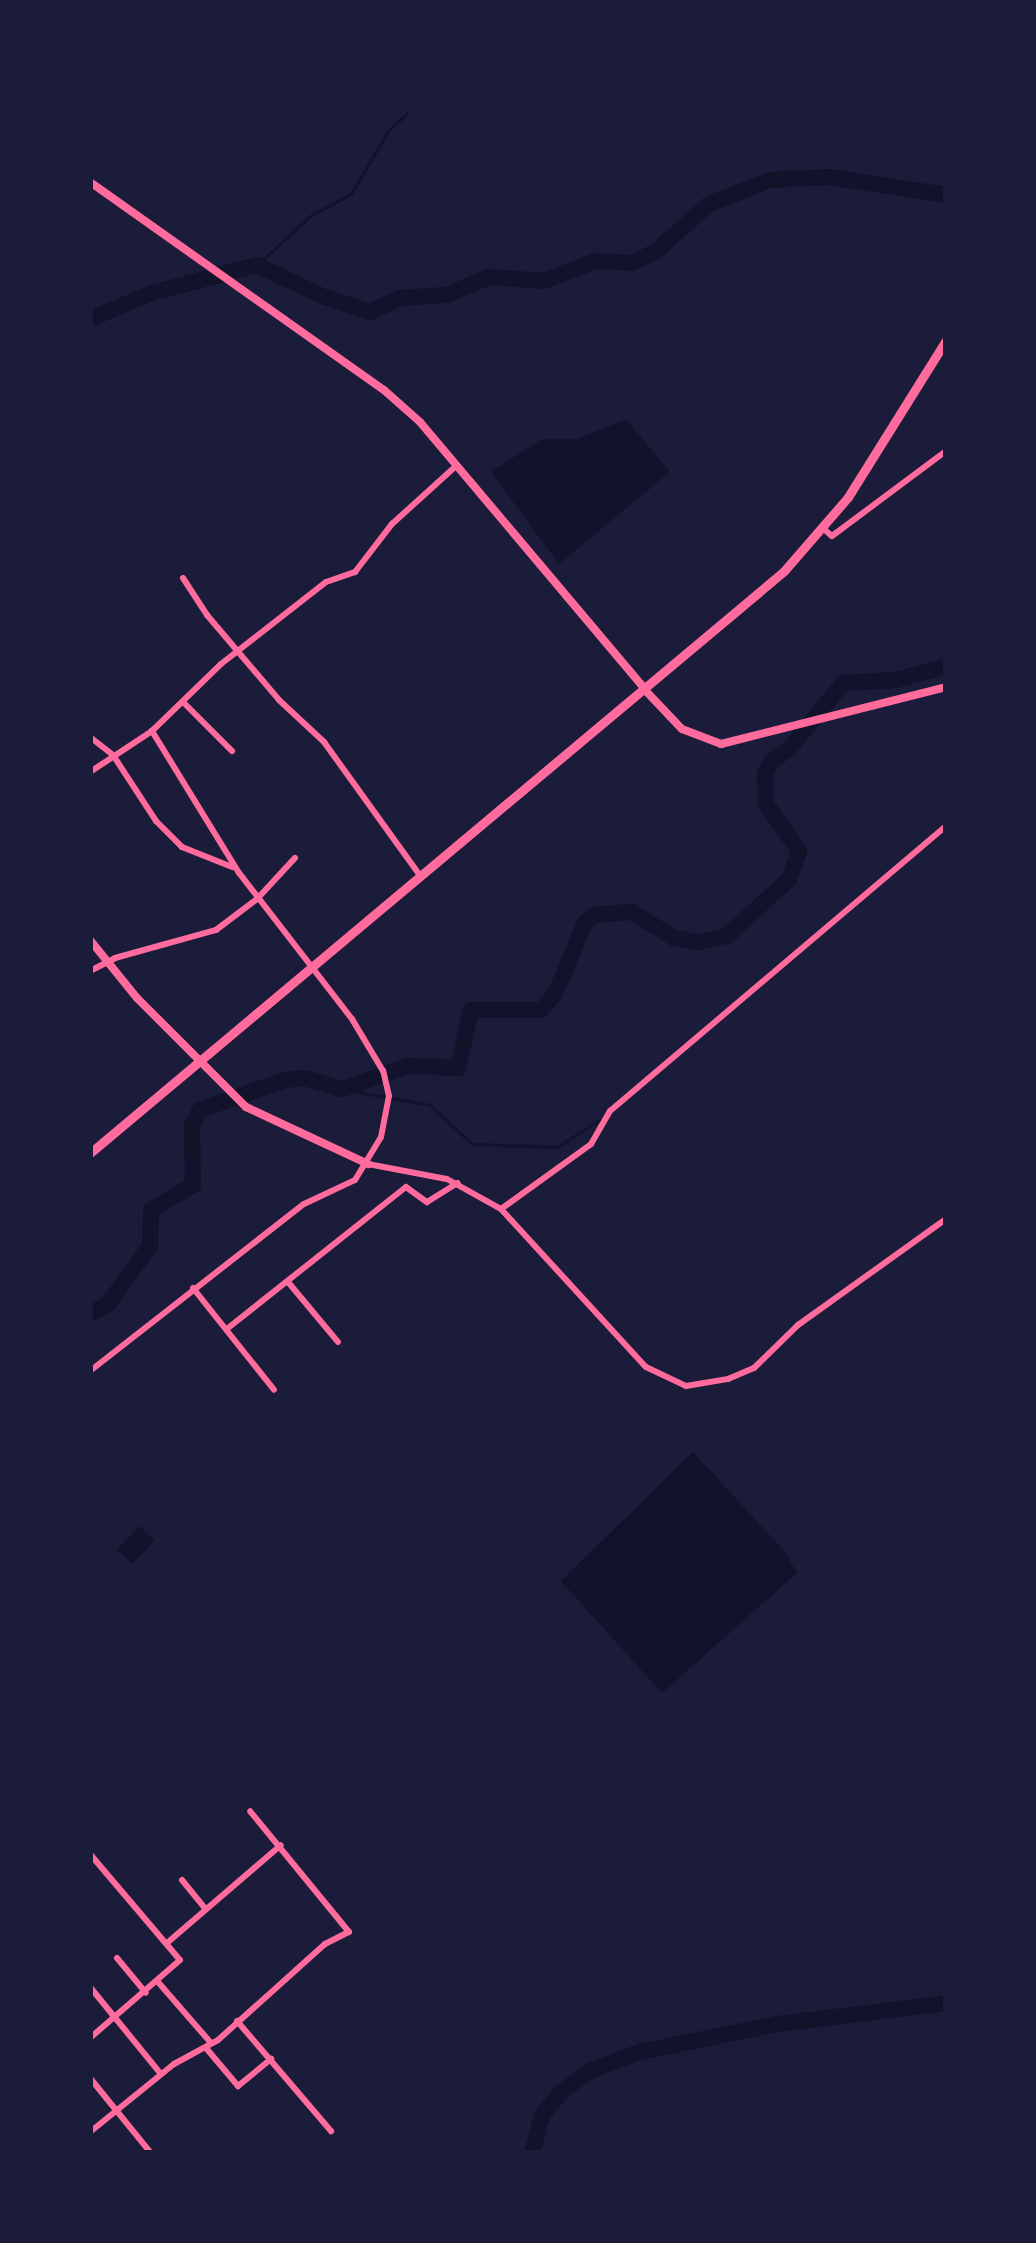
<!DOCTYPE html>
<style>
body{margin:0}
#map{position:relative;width:1036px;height:2243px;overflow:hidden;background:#1b1b3a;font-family:"Asap Condensed",sans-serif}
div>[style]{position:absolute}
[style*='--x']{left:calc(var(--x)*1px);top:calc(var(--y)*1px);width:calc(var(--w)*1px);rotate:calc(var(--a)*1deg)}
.water>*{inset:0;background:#12122b;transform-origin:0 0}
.stream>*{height:3px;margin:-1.5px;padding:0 1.5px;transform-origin:1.5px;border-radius:1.5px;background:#12122b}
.river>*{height:16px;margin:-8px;padding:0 8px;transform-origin:8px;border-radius:8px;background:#12122b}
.minor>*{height:6px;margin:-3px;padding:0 3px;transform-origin:3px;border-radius:3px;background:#ff6b9d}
.tertiary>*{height:8px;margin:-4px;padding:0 4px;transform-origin:4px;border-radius:4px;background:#ff6b9d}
.secondary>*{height:8px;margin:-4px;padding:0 4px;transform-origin:4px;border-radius:4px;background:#ff6b9d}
.primary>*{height:9px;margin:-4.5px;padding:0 4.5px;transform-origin:4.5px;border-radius:4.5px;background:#ff6b9d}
span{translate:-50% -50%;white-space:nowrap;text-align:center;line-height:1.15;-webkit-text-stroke:9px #1b1b3a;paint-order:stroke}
.frame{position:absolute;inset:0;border:93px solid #1b1b3a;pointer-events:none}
</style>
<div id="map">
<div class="water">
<div style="clip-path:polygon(626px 419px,670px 472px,559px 564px,491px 472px,542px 439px,578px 439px)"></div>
<div style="clip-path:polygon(693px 1452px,784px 1551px,797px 1573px,662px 1693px,561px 1581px)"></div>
<div style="left:139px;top:1526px;width:21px;height:32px;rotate:43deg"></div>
</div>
<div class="stream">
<div style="--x:257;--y:265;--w:72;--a:-42.8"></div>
<div style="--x:310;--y:216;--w:47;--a:-28.2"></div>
<div style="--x:351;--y:194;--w:73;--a:-59.6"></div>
<div style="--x:388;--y:131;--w:26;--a:-43"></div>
<div style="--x:342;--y:1089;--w:89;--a:10.3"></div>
<div style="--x:430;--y:1105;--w:57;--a:42.9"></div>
<div style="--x:472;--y:1144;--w:85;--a:2"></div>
<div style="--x:557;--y:1147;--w:50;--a:-32.7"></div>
</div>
<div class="river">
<div style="--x:90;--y:319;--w:67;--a:-22.8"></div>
<div style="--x:152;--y:293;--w:109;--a:-14.9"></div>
<div style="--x:257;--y:265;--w:74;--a:25.5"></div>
<div style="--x:324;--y:297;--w:49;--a:17.7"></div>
<div style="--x:371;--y:312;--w:32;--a:-26"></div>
<div style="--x:400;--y:298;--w:46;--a:-3.7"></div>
<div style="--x:446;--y:295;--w:47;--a:-22.7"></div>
<div style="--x:489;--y:277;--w:54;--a:4.2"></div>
<div style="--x:543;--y:281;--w:57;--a:-20.7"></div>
<div style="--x:596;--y:261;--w:36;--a:3"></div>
<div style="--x:632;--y:263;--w:25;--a:-26"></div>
<div style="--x:655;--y:252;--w:72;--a:-41.6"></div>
<div style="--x:709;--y:204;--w:66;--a:-21.5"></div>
<div style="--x:770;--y:180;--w:59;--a:-2.9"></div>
<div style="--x:829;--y:177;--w:118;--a:8.7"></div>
<div style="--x:90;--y:1314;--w:21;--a:-29"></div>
<div style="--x:108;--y:1304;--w:72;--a:-54.1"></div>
<div style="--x:150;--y:1246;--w:36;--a:-88"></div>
<div style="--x:151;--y:1210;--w:49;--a:-30.8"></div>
<div style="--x:193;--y:1185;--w:60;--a:-91"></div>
<div style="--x:192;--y:1125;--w:17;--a:-62"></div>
<div style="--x:200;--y:1110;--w:90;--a:-19.4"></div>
<div style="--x:285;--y:1080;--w:20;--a:-6"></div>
<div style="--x:305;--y:1078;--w:39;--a:17"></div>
<div style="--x:342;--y:1089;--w:70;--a:-19.2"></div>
<div style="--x:408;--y:1066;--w:50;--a:2.3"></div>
<div style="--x:458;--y:1068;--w:59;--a:-77.4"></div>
<div style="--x:471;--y:1010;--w:70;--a:0"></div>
<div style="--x:541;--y:1010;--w:21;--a:-49"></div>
<div style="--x:555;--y:994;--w:77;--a:-67.1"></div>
<div style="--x:585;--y:923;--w:13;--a:-39"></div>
<div style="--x:595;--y:915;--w:37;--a:-5"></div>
<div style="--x:632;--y:912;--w:49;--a:31.8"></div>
<div style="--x:674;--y:938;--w:26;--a:9"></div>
<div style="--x:700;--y:942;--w:28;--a:-13"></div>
<div style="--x:727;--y:936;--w:84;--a:-42.6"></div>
<div style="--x:789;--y:879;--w:30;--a:-70"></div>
<div style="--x:799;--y:851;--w:57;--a:-125.1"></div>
<div style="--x:766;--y:804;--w:31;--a:-92"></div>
<div style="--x:765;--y:773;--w:14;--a:-60"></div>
<div style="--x:772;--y:761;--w:22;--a:-36"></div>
<div style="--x:790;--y:748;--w:84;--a:-50.8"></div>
<div style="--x:843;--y:683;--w:53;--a:-3.2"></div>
<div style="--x:896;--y:680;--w:52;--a:-15.6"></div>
<div style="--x:532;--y:2153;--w:39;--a:-75"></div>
<div style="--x:542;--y:2115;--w:31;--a:-50"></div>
<div style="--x:562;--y:2091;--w:37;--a:-35"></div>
<div style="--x:592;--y:2070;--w:51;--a:-20.6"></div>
<div style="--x:640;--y:2052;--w:141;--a:-11.5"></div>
<div style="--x:778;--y:2024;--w:169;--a:-7.1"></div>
</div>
<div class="minor">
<div style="--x:825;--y:530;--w:9;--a:41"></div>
<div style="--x:832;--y:536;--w:142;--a:-36.7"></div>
<div style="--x:183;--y:578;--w:44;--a:57"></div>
<div style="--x:207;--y:615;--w:111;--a:49.7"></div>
<div style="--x:279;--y:700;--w:62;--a:43"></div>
<div style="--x:324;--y:742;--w:166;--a:54.3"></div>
<div style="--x:184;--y:703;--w:68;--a:45"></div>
<div style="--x:90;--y:737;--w:29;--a:38"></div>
<div style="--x:113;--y:755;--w:79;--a:56.9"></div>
<div style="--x:156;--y:821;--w:37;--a:45"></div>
<div style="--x:182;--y:847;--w:54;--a:21.8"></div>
<div style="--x:90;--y:772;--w:74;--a:-33.5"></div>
<div style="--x:152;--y:731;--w:96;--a:-44.2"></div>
<div style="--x:221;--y:664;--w:133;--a:-38"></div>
<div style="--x:326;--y:582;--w:31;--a:-19"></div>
<div style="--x:355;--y:572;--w:61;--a:-52.4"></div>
<div style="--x:392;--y:524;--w:86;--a:-42.2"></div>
<div style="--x:90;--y:971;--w:28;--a:-27"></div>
<div style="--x:115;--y:958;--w:105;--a:-15.5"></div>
<div style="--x:216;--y:930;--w:51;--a:-37.1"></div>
<div style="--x:257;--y:899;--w:56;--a:-47.2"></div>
<div style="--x:368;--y:1164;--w:80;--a:10.8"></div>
<div style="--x:447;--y:1179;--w:62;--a:29.1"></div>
<div style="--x:501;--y:1209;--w:214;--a:47.5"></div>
<div style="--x:646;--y:1367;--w:44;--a:25.4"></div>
<div style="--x:686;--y:1386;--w:43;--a:-9.5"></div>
<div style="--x:728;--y:1379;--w:28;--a:-23"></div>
<div style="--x:754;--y:1368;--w:62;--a:-44.3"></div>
<div style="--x:798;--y:1325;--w:182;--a:-35.6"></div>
<div style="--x:501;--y:1209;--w:111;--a:-35.8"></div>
<div style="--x:591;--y:1144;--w:38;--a:-60"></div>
<div style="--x:610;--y:1111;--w:441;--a:-40.3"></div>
<div style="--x:288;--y:1282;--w:78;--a:50.2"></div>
<div style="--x:193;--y:1288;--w:130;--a:51.5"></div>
<div style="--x:228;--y:1328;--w:227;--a:-38.4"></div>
<div style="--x:406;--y:1187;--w:26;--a:36"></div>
<div style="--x:427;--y:1202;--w:36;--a:-32"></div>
<div style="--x:90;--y:1371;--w:271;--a:-38"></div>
<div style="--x:304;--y:1204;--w:56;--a:-25.2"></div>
<div style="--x:355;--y:1180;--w:50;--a:-58.8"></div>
<div style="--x:381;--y:1137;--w:42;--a:-79"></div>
<div style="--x:389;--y:1096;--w:26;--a:-103"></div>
<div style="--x:383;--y:1071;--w:61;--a:-120.8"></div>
<div style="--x:352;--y:1019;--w:185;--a:-127.7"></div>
<div style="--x:239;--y:873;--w:167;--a:-121.5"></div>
<div style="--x:90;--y:1854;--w:139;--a:49.7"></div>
<div style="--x:180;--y:1960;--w:119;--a:139.1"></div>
<div style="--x:182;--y:1880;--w:36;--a:51"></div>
<div style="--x:167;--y:1943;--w:150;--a:-40.7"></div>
<div style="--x:117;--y:1958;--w:45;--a:50.4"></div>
<div style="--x:158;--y:1982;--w:81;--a:49"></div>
<div style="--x:90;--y:1987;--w:112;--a:50.8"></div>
<div style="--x:237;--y:2021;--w:145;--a:49.5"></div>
<div style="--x:206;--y:2048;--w:50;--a:49.9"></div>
<div style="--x:238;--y:2086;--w:43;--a:-39.3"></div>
<div style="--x:90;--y:2078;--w:97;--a:50.9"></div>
<div style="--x:90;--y:2132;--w:108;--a:-39"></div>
<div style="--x:174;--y:2064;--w:50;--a:-28.6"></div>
<div style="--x:218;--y:2040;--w:144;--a:-41.9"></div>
<div style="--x:325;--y:1944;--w:27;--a:-27"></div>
<div style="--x:349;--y:1932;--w:156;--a:-129.3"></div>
</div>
<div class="tertiary">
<div style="--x:644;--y:689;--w:55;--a:46.5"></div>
<div style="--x:682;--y:729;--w:42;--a:21"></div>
<div style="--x:721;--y:744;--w:232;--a:-14.2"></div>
<div style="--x:90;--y:940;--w:75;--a:51"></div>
<div style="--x:137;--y:998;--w:154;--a:45"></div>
<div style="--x:246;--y:1107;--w:135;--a:25"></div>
</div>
<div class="secondary">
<div style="--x:90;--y:182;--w:360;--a:35.3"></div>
<div style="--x:384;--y:390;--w:48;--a:41.6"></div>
<div style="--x:420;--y:422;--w:346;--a:49.9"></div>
</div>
<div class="primary">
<div style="--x:90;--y:1153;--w:906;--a:-39.98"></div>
<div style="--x:784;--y:571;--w:98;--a:-49.1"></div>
<div style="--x:848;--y:497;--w:185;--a:-58"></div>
</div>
<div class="frame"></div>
</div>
